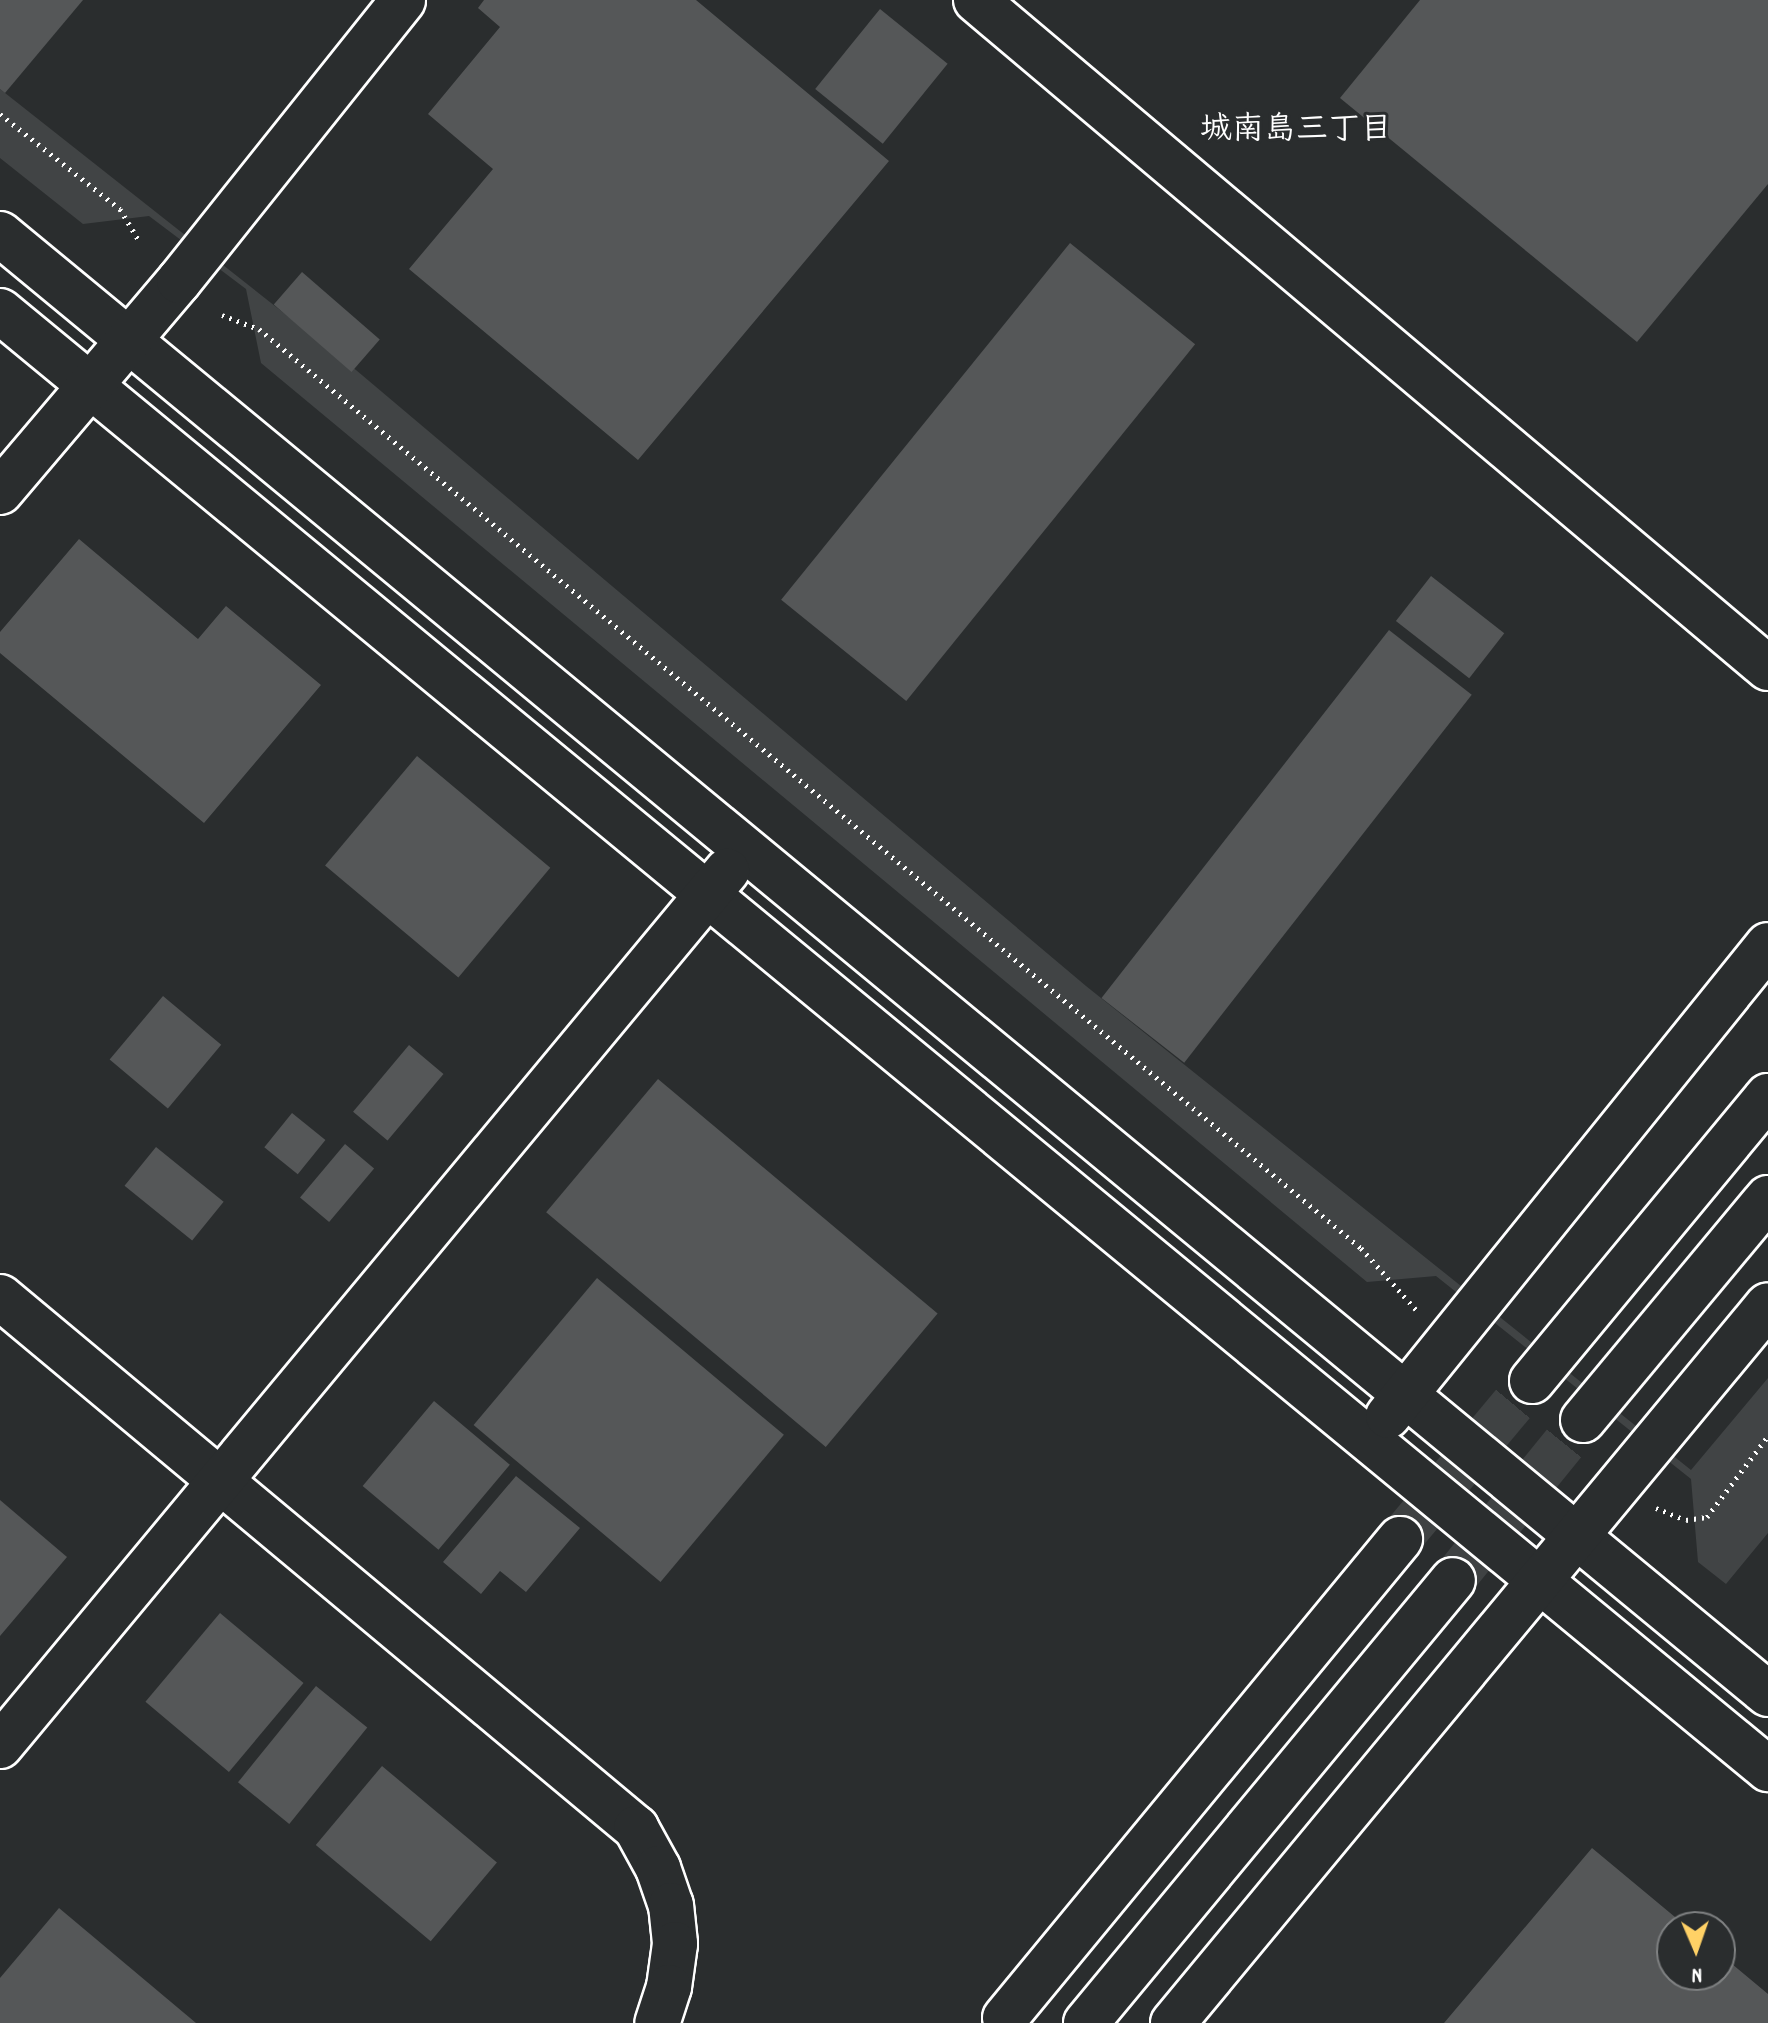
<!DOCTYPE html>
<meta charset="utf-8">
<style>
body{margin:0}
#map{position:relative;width:1768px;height:2023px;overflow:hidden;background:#2a2d2e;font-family:Dekko,"Klee One",sans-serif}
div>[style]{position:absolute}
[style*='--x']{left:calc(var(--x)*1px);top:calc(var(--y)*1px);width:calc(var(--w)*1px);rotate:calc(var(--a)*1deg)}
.green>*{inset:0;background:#414445}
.building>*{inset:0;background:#555758;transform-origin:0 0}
.minor-tunnel>*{height:44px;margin-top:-22px;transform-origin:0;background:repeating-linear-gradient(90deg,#3f4243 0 44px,transparent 0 66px)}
.path>*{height:5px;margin-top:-2.5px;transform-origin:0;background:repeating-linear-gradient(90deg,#fff 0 2px,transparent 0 8px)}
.roads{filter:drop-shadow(2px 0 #fff) drop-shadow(-2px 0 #fff) drop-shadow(0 2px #fff) drop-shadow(0 -2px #fff)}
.minor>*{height:44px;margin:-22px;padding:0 22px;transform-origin:22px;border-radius:22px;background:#2a2d2e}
span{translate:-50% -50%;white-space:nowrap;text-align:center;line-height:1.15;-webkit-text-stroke:6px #2a2d2e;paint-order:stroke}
.neighbourhood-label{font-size:32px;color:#fff;font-weight:700}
.north{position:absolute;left:1656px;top:1911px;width:80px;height:80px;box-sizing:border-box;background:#2a2d2e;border:2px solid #7f8182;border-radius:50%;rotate:178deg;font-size:22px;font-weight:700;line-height:32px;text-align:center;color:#fff}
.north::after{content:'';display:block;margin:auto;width:28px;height:36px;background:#ffd166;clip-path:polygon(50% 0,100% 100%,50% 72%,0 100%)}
</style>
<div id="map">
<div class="green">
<div style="clip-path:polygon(0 89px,356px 370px,1086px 986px,1691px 1470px,1768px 1378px,1768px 1533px,1726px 1584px,1698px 1562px,1691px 1479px,1436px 1276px,1367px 1282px,261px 363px,246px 289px,149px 216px,83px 224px,0 158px)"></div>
</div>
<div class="building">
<div style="clip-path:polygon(0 0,83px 0,5px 93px,0 89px)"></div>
<div style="clip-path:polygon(484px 0,696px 0,889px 161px,638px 460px,409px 269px,493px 169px,428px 114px,500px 27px,478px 8px)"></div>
<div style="clip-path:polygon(1420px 0,1768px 0,1768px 184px,1637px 342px,1340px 98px)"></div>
<div style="left:880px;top:9px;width:87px;height:103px;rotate:39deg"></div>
<div style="left:1070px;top:243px;width:161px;height:459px;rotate:39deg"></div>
<div style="left:302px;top:272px;width:103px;height:43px;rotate:41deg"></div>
<div style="clip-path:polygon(79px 539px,198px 639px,226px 606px,321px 685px,204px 823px,0 653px,0 632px)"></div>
<div style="left:1431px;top:576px;width:93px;height:57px;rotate:38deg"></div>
<div style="left:1389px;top:630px;width:105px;height:467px;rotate:38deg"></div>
<div style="left:417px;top:756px;width:174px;height:143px;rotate:40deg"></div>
<div style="left:163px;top:996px;width:76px;height:83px;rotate:40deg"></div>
<div style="left:409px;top:1045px;width:45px;height:87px;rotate:40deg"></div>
<div style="left:658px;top:1079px;width:365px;height:174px;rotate:40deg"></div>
<div style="left:292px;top:1113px;width:43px;height:44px;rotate:39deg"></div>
<div style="left:345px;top:1144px;width:38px;height:70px;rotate:40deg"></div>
<div style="left:156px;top:1147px;width:87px;height:50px;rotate:39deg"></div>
<div style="left:597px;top:1278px;width:244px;height:192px;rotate:40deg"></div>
<div style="left:434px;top:1401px;width:99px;height:111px;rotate:40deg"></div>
<div style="clip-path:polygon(516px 1476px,580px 1528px,526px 1592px,500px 1571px,481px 1594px,443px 1562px)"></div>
<div style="clip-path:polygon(0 1500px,67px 1557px,0 1636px)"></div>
<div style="left:220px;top:1613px;width:109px;height:116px;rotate:40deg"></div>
<div style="left:316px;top:1686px;width:66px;height:124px;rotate:39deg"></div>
<div style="left:382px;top:1766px;width:150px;height:103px;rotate:40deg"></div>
<div style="clip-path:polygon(1592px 1848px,1687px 1927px,1672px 1927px,1672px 1975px,1720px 1975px,1720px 1954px,1768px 1994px,1768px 2023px,1444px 2023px)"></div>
<div style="clip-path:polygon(59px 1908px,196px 2023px,0 2023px,0 1978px)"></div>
</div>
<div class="minor-tunnel">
<div style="--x:1400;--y:1539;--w:206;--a:-50.1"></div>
<div style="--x:1453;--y:1580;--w:206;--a:-50.9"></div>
</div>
<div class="path">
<div style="--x:0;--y:114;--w:153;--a:38.4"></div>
<div style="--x:120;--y:209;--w:39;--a:59"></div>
<div style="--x:222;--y:315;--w:40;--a:21"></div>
<div style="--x:259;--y:329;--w:1435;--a:39.83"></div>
<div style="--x:1361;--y:1248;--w:87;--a:48.3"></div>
<div style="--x:1656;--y:1508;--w:32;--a:22"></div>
<div style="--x:1686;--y:1520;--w:21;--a:-8"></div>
<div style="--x:1707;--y:1517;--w:101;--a:-53"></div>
</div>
<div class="roads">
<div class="minor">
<div style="--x:976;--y:0;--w:1036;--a:40.15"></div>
<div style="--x:0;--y:234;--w:2293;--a:39.55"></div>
<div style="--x:0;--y:311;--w:2292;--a:39.51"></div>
<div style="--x:0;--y:492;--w:277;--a:-49.7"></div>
<div style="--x:179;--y:281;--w:359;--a:-51.4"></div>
<div style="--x:0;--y:1297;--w:829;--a:39.86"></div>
<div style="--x:636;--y:1828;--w:46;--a:61.2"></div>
<div style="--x:658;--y:1868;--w:39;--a:71"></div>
<div style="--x:671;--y:1905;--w:39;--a:84"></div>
<div style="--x:675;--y:1944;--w:43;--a:97.9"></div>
<div style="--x:669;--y:1987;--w:38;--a:108"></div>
<div style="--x:1532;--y:1381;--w:370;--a:-50.4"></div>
<div style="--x:1388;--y:1416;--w:605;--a:-51.1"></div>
<div style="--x:1583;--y:1420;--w:289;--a:-50.2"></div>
<div style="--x:0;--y:1746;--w:1138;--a:-50.28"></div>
<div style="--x:1005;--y:2018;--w:621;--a:-50.49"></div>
<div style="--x:1086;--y:2023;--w:575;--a:-50.36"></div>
<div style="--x:1173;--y:2023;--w:932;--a:-50.35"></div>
</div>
</div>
<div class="neighbourhood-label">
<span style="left:1296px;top:132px">城南島三丁目</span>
</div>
<div class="north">N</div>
</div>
